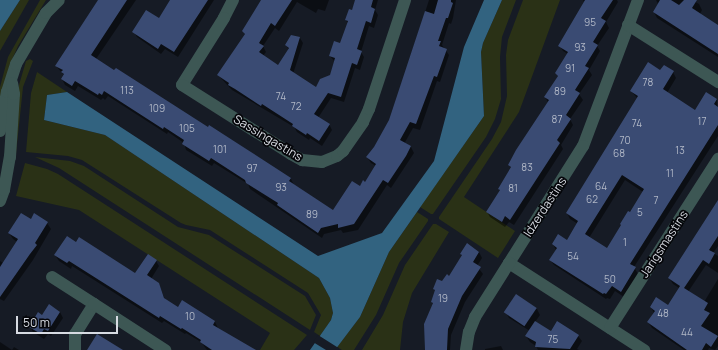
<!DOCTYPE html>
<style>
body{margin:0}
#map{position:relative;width:718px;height:350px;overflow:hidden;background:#161b25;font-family:Manrope,sans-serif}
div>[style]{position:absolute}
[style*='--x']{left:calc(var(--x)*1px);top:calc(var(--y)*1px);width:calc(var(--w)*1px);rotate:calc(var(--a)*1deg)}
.green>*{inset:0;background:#2a3116}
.water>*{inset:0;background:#326380}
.pier>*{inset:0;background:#161b25}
.shadow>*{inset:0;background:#0007}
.building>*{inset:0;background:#3a4b73;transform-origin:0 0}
.minor>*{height:12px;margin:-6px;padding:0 6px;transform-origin:6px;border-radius:6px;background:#3d5754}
span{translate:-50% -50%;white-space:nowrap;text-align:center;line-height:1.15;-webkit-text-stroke:3.5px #05060a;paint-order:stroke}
.number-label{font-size:10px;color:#b0b7c6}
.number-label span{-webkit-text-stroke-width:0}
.street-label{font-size:12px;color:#d7dbe2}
.scale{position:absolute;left:16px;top:316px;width:102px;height:18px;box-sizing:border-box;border:2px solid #d7dbe2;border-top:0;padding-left:5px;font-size:12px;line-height:14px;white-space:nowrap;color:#d7dbe2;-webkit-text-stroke:3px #05060a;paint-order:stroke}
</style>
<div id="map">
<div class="green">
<div style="clip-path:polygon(20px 0,29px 0,0 51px,0 31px)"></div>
<div style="clip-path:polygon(40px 0,46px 0,18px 46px,10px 64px,0 111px,0 87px,8px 57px)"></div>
<div style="clip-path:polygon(502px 0,516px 0,502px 37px,500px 57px,501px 99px,495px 119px,486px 137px,433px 214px,431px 214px,420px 207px,484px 116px,481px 52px,483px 43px)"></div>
<div style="clip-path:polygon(523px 0,560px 0,519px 112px,464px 197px,515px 231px,498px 258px,439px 219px,439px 217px,492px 139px,501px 122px,507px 96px,506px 55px,508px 40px)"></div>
<div style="clip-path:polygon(30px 59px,33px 61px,23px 87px,16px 154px,14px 154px,19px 85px,26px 61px)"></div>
<div style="clip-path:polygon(37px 72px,67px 92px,47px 95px,44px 120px,105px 135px,319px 278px,330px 298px,333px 313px,331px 320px,320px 336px,314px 332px,321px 315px,308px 293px,210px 230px,186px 225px,181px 223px,82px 160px,68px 156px,26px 152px,31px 93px)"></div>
<div style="clip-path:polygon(35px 157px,70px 161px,84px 166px,178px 227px,209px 235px,305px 296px,316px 315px,310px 330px,59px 168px)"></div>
<div style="clip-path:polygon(25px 163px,47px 169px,58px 174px,307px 335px,294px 350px,260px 350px,270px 333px,79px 210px,16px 196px)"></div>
<div style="clip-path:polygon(417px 212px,428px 219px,428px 221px,399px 263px,376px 315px,354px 350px,342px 350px,337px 347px,360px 317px,389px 252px)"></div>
<div style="clip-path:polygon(433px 224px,436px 224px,449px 232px,412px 293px,403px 322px,400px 350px,362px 350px,383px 315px,405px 265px)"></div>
</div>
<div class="water">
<div style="clip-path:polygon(0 0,20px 0,0 31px)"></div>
<div style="clip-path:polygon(484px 0,502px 0,483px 43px,481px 52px,484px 116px,389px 252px,360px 317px,335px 350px,310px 350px,331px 320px,333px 313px,330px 298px,319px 278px,105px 135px,44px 120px,47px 95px,67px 92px,318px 256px,382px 233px,434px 161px,464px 47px)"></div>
</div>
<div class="pier">
<div style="clip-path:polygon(318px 335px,337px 347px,339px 348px,338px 350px,326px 350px,313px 342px)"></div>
</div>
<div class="shadow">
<div style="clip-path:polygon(99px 0,136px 0,96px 59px,208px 129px,209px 127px,291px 179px,294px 185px,333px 211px,365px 183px,376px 166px,371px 163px,367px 157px,375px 147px,390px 120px,429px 0,456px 0,453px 18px,451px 24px,449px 23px,442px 45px,449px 55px,440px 82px,437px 81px,420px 130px,413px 128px,404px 144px,411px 147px,414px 153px,391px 188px,387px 185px,358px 230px,343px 233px,341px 230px,324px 234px,322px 238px,250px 189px,248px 184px,214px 163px,212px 166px,186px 150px,184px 143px,168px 132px,167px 134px,108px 96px,105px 100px,103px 98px,101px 100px,78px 86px,75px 91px,65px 85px,62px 79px,64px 75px,56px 66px)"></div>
<div style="clip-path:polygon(171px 0,214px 0,178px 57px,165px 49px,161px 54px,137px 37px,134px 32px,159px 20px)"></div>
<div style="clip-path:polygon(263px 0,329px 0,325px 11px,318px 9px,316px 13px,297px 2px,279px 31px,275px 28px,263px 46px,266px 52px,263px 56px,278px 67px,289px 50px,286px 45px,300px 38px,303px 43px,293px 74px,316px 88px,331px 76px,335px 62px,330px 56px,341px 45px,348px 24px,346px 20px,352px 11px,356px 0,378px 0,375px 10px,378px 15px,374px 28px,369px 26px,361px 52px,364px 57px,360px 70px,355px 68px,344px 102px,331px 98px,318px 118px,329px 124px,332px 130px,322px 146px,310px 138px,309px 140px,297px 132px,294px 127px,232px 90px,218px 75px,245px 35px,243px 31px)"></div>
<div style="clip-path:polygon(583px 0,617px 0,618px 2px,606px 22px,609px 28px,597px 46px,600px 51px,589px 70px,592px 75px,579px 94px,583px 100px,570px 119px,573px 125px,561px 145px,563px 149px,514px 225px,509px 222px,505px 227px,490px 217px,487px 212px,500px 191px,499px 189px,511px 168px,509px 165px,548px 102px,545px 97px,558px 77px,556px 73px,568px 54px,563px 51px,560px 46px,585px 3px)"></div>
<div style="clip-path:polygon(656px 0,692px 0,699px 4px,702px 10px,700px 14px,718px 26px,718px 57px,657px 18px,654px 12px,658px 4px)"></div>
<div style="clip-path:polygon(evenodd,661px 72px,673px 72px,676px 78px,667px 93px,695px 112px,707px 93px,717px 100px,718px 136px,634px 267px,638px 274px,624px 297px,615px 291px,610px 299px,607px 298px,606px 299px,554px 265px,550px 260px,556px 250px,553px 244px,567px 241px,578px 224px,570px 219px,567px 213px,638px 99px,631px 91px,661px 72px,625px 180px,643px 192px,607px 250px,589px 238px,625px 180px)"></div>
<div style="clip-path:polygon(718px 203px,718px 246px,713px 253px,718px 256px,718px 273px,706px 265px,688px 292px,704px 302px,718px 279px,718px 346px,715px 350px,709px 348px,708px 350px,684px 350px,652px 328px,648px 322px,654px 313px,651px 307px,669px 306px,679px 288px,673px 284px,669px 278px)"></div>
<div style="clip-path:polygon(35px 215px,47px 223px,51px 229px,33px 260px,4px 301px,0 299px,0 261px,3px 263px,17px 242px,13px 239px,9px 233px,31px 220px)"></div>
<div style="clip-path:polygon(479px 252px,482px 258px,477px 266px,483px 274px,465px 302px,451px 335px,450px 350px,426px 350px,425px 324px,433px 304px,432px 302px,436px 292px,434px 289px,449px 277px,462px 256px,461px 254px)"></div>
<div style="clip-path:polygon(55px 255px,135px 275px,156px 261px,159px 266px,151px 279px,159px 284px,165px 300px,178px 308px,182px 301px,215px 322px,218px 328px,251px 350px,207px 350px,201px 342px,186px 333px,185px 334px,164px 321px,162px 323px,72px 266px,71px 269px,59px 261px)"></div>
<div style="clip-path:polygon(516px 296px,537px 309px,540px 315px,535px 322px,552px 332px,578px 336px,582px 341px,577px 349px,579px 350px,538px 350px,536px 346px,530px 342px,526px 336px,530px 331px,509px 318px,506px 312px)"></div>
<div style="clip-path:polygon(60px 312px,63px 318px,51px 336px,48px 334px,44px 339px,33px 332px,30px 327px,42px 316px)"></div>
<div style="clip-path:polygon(0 342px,12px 350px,14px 347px,19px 350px,0 350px)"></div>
<div style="clip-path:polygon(501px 346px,503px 350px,485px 350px,485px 349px)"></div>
</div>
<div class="building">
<div style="clip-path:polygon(98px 0,127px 0,91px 55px,114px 70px,116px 68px,208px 127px,209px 125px,240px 145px,291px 178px,289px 181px,333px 210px,352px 181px,360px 186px,363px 180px,365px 182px,376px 164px,366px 157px,374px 147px,389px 120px,425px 11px,434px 14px,438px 0,451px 0,451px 2px,453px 3px,448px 18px,446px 18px,438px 41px,441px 41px,439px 46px,447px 49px,437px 77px,434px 76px,416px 124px,410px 122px,400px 140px,411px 146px,406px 156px,388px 183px,383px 180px,354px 224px,338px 228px,338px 224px,321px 228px,318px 233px,277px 205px,278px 203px,246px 183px,245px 180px,211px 158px,209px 161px,182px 144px,184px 140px,164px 127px,163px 129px,104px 91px,102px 95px,99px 93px,98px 95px,75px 81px,72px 86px,61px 79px,64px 74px,61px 72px,63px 70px,55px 66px)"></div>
<div style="clip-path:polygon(170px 0,208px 0,174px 52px,161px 44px,158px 49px,132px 32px,146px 10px,159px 18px)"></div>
<div style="clip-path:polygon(261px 0,292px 0,275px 26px,271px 23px,259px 43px,264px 46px,259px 52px,278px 65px,289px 48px,285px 45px,291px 35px,300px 37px,290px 70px,316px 87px,320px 79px,330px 75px,335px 58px,329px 56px,334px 41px,340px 43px,348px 21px,345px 20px,349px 9px,352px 10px,355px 0,373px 0,371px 7px,375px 9px,371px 23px,366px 21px,357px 49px,362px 51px,357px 65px,352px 63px,341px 97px,328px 93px,314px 114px,330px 124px,319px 141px,307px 133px,306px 135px,292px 126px,293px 124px,262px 104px,261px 106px,235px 89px,228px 85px,229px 83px,217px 75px,245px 34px,242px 31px)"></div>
<div style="clip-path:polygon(585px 0,613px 0,601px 18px,606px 21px,593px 42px,598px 45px,585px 66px,589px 68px,575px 90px,580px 93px,566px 115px,571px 119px,557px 140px,560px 143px,510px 220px,505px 216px,502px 222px,486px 212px,500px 190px,498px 189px,511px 167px,508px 165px,516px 150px,549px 100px,544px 97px,558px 76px,555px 73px,568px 52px,558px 46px)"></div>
<div style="clip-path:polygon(660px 0,671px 0,679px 5px,684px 0,697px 0,692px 8px,718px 25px,718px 54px,653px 12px)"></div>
<div style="clip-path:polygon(evenodd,648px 62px,660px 70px,664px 65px,674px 71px,663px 89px,695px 110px,706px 92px,717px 99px,714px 104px,718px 107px,718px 125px,630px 264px,636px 267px,621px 292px,612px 286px,606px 294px,604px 293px,603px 294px,549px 260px,557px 248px,552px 244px,558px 234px,567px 240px,578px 221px,566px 213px,638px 96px,630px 91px,648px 62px,622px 175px,644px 189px,630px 212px,628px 211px,620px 224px,621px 225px,607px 248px,585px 234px,622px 175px)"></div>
<div style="clip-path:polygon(718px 200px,718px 236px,709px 250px,715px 253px,709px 264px,703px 260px,684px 288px,708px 303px,704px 310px,710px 313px,701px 326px,718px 336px,711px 347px,706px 343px,702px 350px,687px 350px,647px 322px,655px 311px,650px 307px,656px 297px,668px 305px,680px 286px,668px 278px)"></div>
<div style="clip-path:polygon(21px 213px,31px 219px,34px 213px,48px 222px,35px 243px,37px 245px,30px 254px,0 297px,0 267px,18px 239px,8px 233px)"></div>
<div style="clip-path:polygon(67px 236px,76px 242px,79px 237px,135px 273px,148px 254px,157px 260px,147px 275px,159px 283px,164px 298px,178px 307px,182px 300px,215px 321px,213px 325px,256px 350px,212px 350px,200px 342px,201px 340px,182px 328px,181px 329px,160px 316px,159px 318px,69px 261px,67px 263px,54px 255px)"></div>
<div style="clip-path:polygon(467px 243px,479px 252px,473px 262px,481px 267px,462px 296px,448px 329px,447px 350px,425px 350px,424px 324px,433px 303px,431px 302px,435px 290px,433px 289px,437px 279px,442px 281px,447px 274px,449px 276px,462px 255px,460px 254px)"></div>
<div style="left:516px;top:294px;width:25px;height:22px;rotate:34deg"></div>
<div style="clip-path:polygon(49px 304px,60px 312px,48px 331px,44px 329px,41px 334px,29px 327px,38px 312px,42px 315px)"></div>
<div style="clip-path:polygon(535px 321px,551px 331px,557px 321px,579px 335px,570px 349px,535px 347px,536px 342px,525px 336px)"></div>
<div style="clip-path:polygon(97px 334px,123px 350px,87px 350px)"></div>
</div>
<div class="minor">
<div style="--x:233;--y:0;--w:20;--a:117"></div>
<div style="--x:224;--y:18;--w:79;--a:122.1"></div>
<div style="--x:182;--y:85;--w:129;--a:32.3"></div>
<div style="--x:291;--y:154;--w:13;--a:29"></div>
<div style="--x:302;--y:160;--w:20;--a:6"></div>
<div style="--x:322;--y:162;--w:16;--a:-22"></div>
<div style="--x:337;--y:156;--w:8;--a:-40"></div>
<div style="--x:343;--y:151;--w:35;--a:-55"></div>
<div style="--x:363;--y:122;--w:14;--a:-65"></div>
<div style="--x:369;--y:109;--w:115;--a:-71.7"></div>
<div style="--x:638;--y:0;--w:156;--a:110.6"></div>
<div style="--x:583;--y:146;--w:138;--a:122.3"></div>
<div style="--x:509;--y:263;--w:161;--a:32.8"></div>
<div style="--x:628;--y:25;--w:107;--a:32.3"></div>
<div style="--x:0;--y:131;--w:40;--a:-80"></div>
<div style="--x:7;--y:92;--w:29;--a:-72"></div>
<div style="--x:16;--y:64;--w:59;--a:-59.5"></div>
<div style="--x:46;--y:13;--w:18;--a:-45"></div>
<div style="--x:0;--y:201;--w:12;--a:-70"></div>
<div style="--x:4;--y:190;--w:34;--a:-80"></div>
<div style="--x:10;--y:157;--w:63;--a:-86.4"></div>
<div style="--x:14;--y:94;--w:11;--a:-100"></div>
<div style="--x:52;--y:277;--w:50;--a:32.7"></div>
<div style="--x:94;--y:304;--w:36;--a:122"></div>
<div style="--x:75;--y:334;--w:16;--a:90"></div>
<div style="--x:94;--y:304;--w:85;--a:32.9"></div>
<div style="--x:610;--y:328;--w:201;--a:-57.4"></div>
<div style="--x:466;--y:350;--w:18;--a:-81"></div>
<div style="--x:469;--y:332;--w:16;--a:-68"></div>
<div style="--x:475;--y:317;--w:64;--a:-57.8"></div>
</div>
<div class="number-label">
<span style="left:590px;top:23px">95</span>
<span style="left:580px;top:48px">93</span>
<span style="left:570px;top:69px">91</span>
<span style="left:648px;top:83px">78</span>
<span style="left:127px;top:91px">113</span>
<span style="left:560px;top:92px">89</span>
<span style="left:281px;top:97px">74</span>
<span style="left:296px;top:107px">72</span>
<span style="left:157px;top:109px">109</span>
<span style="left:557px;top:120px">87</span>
<span style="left:702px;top:122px">17</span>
<span style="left:637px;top:124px">74</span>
<span style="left:187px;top:129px">105</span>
<span style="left:625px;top:141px">70</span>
<span style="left:220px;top:150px">101</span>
<span style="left:680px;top:151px">13</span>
<span style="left:619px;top:154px">68</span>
<span style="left:527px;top:168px">83</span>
<span style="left:252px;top:169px">97</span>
<span style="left:670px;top:174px">11</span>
<span style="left:601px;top:187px">64</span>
<span style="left:281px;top:188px">93</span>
<span style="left:513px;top:189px">81</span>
<span style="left:592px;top:200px">62</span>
<span style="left:656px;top:201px">7</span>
<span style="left:640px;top:213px">5</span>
<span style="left:312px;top:215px">89</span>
<span style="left:625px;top:243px">1</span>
<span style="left:573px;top:257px">54</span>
<span style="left:610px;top:280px">50</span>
<span style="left:443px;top:299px">19</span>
<span style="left:663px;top:314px">48</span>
<span style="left:190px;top:317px">10</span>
<span style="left:687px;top:333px">44</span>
<span style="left:553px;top:340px">75</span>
</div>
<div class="street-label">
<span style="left:268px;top:138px;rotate:31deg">Sassingastins</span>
<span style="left:545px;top:207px;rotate:-57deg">Idzerdastins</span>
<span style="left:664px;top:244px;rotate:-57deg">Jarigsmastins</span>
</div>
<div class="scale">50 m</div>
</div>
